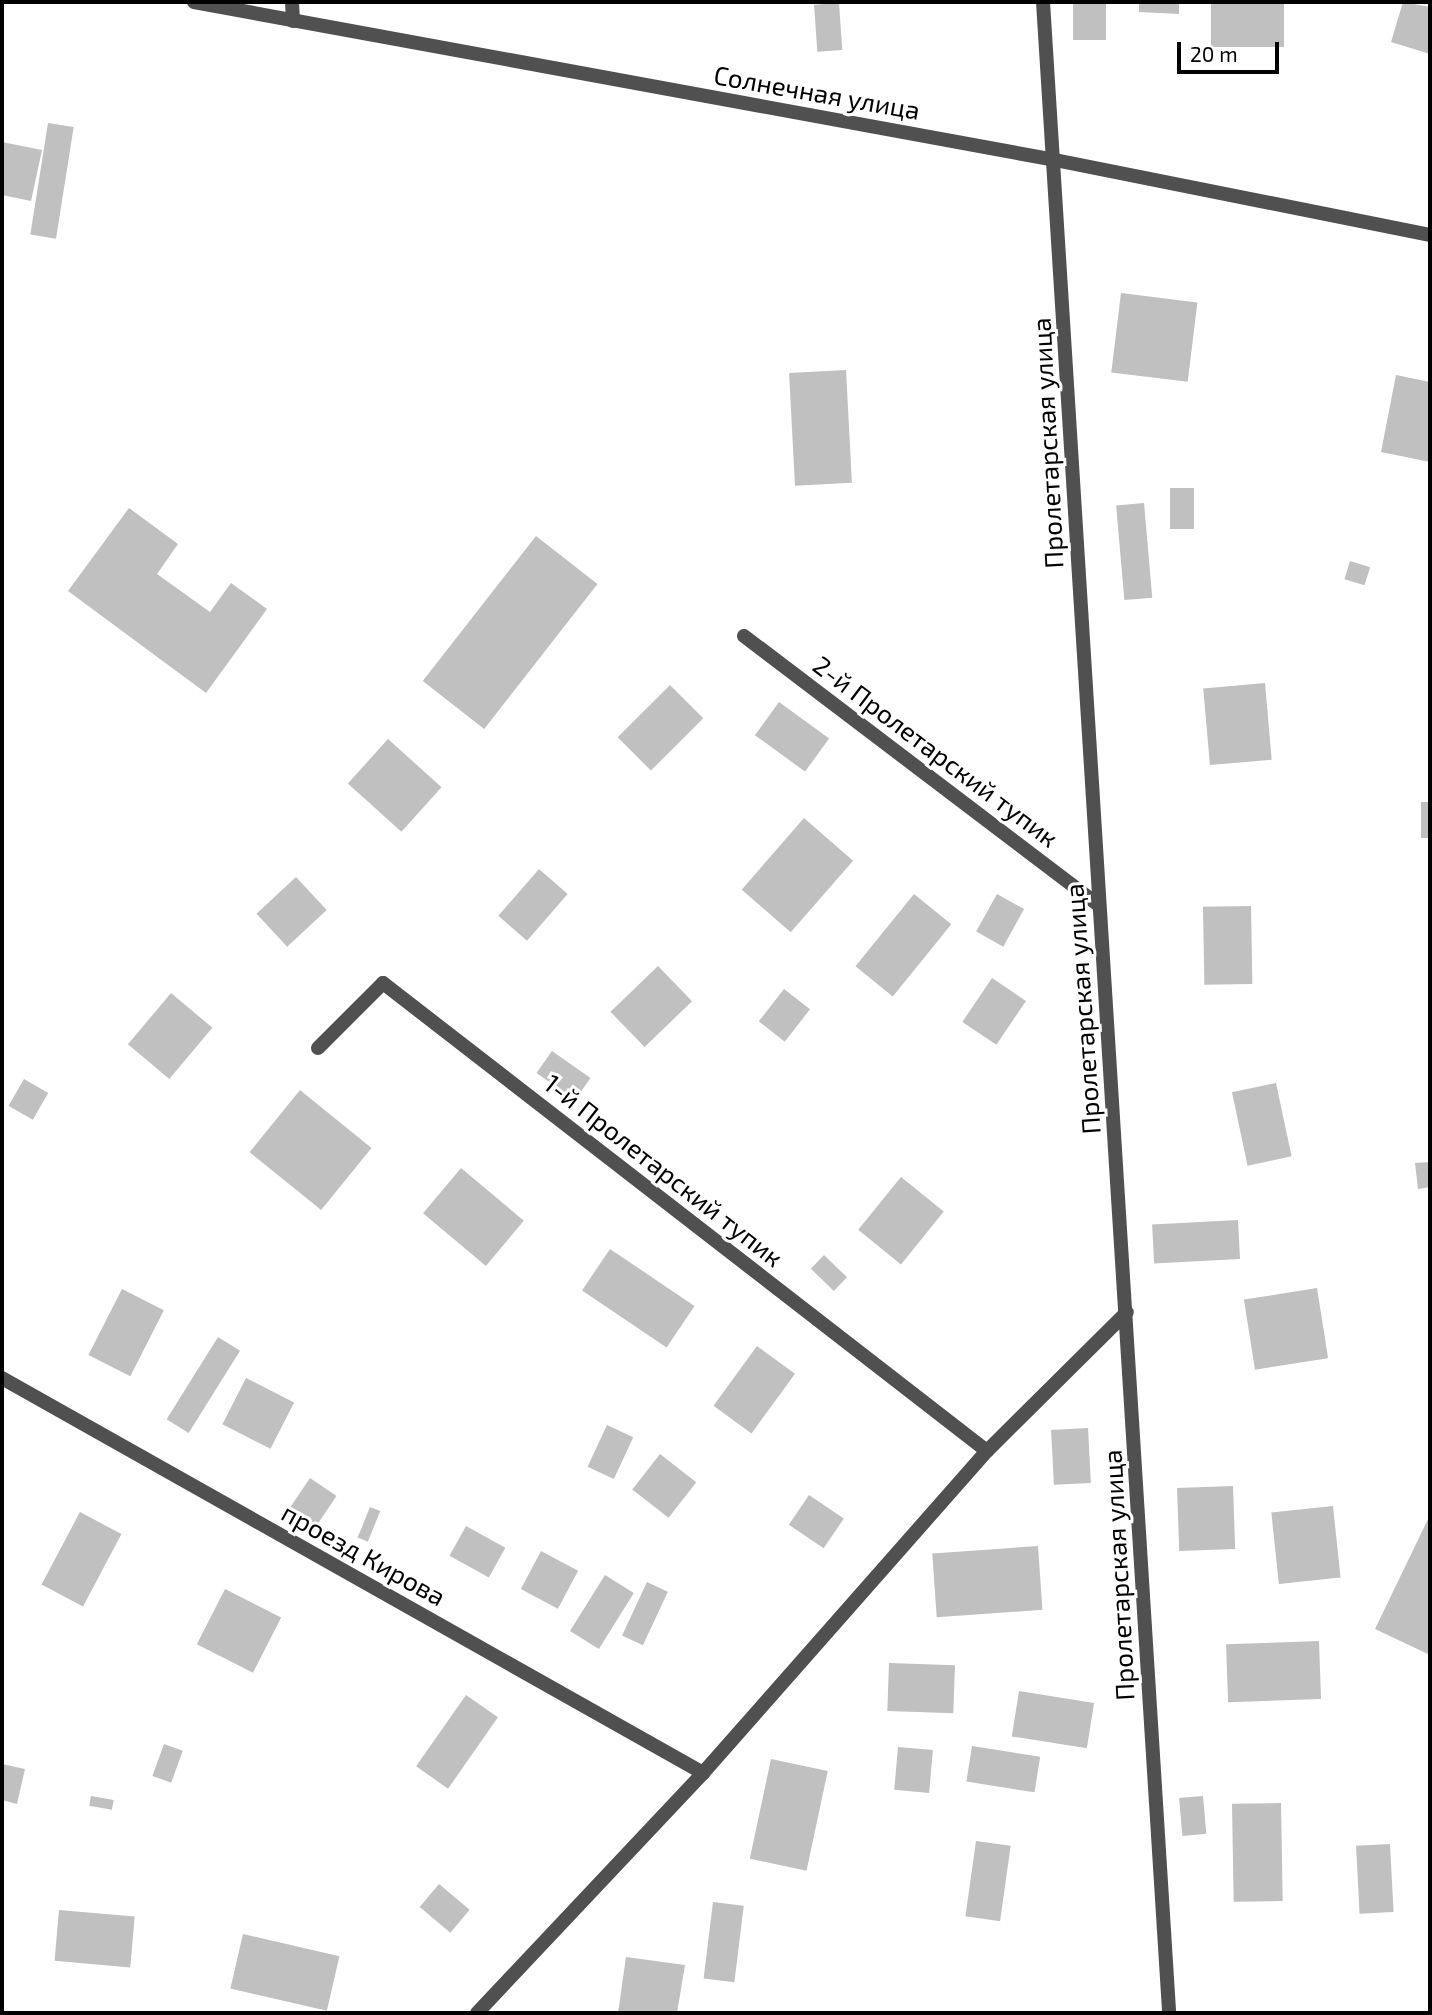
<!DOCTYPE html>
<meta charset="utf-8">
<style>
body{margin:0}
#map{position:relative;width:1432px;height:2015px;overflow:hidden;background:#fff;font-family:"Exo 2",sans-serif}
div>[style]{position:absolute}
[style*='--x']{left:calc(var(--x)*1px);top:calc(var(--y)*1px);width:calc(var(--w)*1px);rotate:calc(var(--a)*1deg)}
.building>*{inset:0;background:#c0c0c0;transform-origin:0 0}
.minor>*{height:14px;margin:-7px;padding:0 7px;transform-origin:7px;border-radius:7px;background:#505050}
span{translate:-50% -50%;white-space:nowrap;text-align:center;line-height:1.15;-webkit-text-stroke:6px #fff;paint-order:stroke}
.street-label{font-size:26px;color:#000}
.frame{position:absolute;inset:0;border:4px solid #000;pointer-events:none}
.scale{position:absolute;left:1177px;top:42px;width:102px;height:32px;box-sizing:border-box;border:4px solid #000;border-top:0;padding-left:9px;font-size:21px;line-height:24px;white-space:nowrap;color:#000;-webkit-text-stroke:5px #fff;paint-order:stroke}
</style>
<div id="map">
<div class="building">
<div style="left:1073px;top:2px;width:33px;height:38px"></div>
<div style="clip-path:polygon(1139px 2px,1179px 2px,1179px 14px,1139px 12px)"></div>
<div style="left:1211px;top:2px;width:73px;height:45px"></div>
<div style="clip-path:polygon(1403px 2px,1430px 7px,1430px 54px,1391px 42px)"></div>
<div style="left:839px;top:3px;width:47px;height:25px;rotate:86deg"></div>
<div style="left:48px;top:123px;width:26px;height:113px;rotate:9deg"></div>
<div style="clip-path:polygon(2px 142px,42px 150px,31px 201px,2px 195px)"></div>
<div style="left:1121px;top:293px;width:77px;height:80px;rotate:7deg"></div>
<div style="left:846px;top:370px;width:113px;height:57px;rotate:87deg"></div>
<div style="clip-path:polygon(1396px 375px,1430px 382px,1430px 462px,1381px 452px)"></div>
<div style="left:1170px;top:488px;width:24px;height:41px"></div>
<div style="left:1144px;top:503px;width:95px;height:28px;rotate:85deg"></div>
<div style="clip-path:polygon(129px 508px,178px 544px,157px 574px,210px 612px,231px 583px,267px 609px,206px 693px,68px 591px)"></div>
<div style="left:536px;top:536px;width:78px;height:184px;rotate:38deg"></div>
<div style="left:1350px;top:561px;width:21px;height:19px;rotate:17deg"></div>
<div style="left:1265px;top:683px;width:77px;height:62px;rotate:85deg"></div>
<div style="left:670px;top:685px;width:47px;height:74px;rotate:45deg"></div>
<div style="left:779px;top:702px;width:62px;height:41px;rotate:36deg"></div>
<div style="left:388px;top:739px;width:72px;height:60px;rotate:42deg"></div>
<div style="left:1421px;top:802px;width:9px;height:36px"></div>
<div style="left:804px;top:818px;width:65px;height:95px;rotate:41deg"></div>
<div style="left:539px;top:869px;width:38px;height:62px;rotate:41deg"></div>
<div style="left:296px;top:877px;width:45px;height:54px;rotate:47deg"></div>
<div style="left:914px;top:894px;width:48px;height:93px;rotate:39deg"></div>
<div style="left:997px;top:894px;width:31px;height:43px;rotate:29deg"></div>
<div style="left:1251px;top:906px;width:78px;height:48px;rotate:89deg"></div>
<div style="left:658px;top:966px;width:49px;height:66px;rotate:46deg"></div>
<div style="left:992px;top:978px;width:41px;height:53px;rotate:34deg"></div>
<div style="left:784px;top:989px;width:33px;height:41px;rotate:38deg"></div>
<div style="left:171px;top:993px;width:54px;height:67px;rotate:40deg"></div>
<div style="left:552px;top:1051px;width:47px;height:27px;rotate:35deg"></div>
<div style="left:24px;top:1079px;width:28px;height:31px;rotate:30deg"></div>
<div style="left:1276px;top:1083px;width:75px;height:45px;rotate:78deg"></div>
<div style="left:300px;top:1090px;width:92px;height:80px;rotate:39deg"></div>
<div style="clip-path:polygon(1430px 1162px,1430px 1187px,1418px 1189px,1415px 1163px)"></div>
<div style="left:461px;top:1168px;width:82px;height:59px;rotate:40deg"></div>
<div style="left:901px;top:1177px;width:55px;height:68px;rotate:39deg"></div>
<div style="left:1238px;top:1220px;width:39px;height:86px;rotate:87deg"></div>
<div style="left:610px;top:1249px;width:102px;height:50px;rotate:34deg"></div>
<div style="left:824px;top:1255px;width:32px;height:19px;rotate:44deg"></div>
<div style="left:1317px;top:1288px;width:71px;height:74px;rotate:81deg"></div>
<div style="left:122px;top:1289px;width:47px;height:74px;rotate:27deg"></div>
<div style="left:218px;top:1337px;width:26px;height:97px;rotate:32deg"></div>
<div style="left:757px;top:1346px;width:47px;height:74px;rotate:36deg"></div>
<div style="left:246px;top:1378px;width:54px;height:52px;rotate:27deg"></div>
<div style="left:607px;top:1425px;width:29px;height:46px;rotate:25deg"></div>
<div style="left:1088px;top:1428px;width:55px;height:37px;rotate:87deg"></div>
<div style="left:660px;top:1454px;width:46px;height:45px;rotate:38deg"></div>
<div style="left:310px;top:1478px;width:32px;height:35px;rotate:34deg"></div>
<div style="left:1233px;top:1486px;width:63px;height:56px;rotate:88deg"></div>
<div style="left:809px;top:1495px;width:42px;height:36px;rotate:34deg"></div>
<div style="left:1333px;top:1506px;width:72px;height:62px;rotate:84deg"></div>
<div style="left:370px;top:1507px;width:11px;height:33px;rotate:22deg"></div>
<div style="left:80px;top:1512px;width:47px;height:82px;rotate:28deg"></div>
<div style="clip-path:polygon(1430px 1515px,1430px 1655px,1375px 1629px)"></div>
<div style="left:466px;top:1526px;width:45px;height:34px;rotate:29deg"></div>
<div style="left:1038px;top:1546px;width:64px;height:106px;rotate:86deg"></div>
<div style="left:541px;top:1551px;width:42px;height:43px;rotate:28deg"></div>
<div style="left:605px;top:1575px;width:34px;height:66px;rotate:32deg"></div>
<div style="left:647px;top:1582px;width:23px;height:59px;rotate:25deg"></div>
<div style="left:225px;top:1589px;width:63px;height:62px;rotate:27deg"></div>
<div style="left:1319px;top:1641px;width:58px;height:93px;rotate:88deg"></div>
<div style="left:889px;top:1663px;width:66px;height:48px;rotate:2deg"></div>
<div style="left:1019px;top:1691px;width:76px;height:46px;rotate:9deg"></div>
<div style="left:466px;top:1695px;width:39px;height:87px;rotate:35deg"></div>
<div style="left:164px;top:1744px;width:20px;height:34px;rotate:20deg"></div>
<div style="left:972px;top:1746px;width:69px;height:36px;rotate:9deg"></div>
<div style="left:898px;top:1747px;width:35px;height:43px;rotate:5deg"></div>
<div style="left:771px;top:1759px;width:58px;height:102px;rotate:12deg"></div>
<div style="clip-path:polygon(2px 1764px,25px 1769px,17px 1804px,2px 1800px)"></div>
<div style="left:91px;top:1796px;width:23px;height:10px;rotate:10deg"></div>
<div style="left:1203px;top:1796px;width:38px;height:24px;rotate:85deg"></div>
<div style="left:1281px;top:1803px;width:98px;height:49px;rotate:89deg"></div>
<div style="left:976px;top:1841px;width:35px;height:76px;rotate:8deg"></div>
<div style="left:1390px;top:1844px;width:68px;height:34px;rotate:87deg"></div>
<div style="left:439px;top:1884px;width:40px;height:30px;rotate:40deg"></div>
<div style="left:713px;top:1902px;width:31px;height:77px;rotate:7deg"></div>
<div style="left:59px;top:1910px;width:76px;height:51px;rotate:5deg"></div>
<div style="left:243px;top:1934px;width:99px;height:56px;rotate:13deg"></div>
<div style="clip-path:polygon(626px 1957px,685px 1965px,677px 2013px,618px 2013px)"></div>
</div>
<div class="minor">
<div style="--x:194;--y:2;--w:875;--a:10.4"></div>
<div style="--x:1055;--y:160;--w:382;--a:11.3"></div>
<div style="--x:292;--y:2;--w:19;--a:87"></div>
<div style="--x:1043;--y:2;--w:2015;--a:86.41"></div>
<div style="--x:744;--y:636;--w:445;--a:37.2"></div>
<div style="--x:318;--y:1048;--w:92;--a:-45"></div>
<div style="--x:383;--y:983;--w:764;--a:37.77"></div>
<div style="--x:2;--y:1378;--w:805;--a:29.4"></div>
<div style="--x:477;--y:2013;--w:330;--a:-46.7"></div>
<div style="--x:703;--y:1773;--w:429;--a:-48.6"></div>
<div style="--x:987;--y:1451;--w:197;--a:-44.8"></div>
</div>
<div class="street-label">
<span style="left:817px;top:92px;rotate:10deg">Солнечная улица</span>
<span style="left:1047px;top:443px;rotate:-93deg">Пролетарская улица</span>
<span style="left:936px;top:751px;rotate:37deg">2-й Пролетарский тупик</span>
<span style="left:1082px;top:1009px;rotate:-94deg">Пролетарская улица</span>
<span style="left:664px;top:1170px;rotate:38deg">1-й Пролетарский тупик</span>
<span style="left:364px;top:1554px;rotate:29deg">проезд Кирова</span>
<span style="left:1118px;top:1575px;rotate:-93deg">Пролетарская улица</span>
</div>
<div class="frame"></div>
<div class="scale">20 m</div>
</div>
